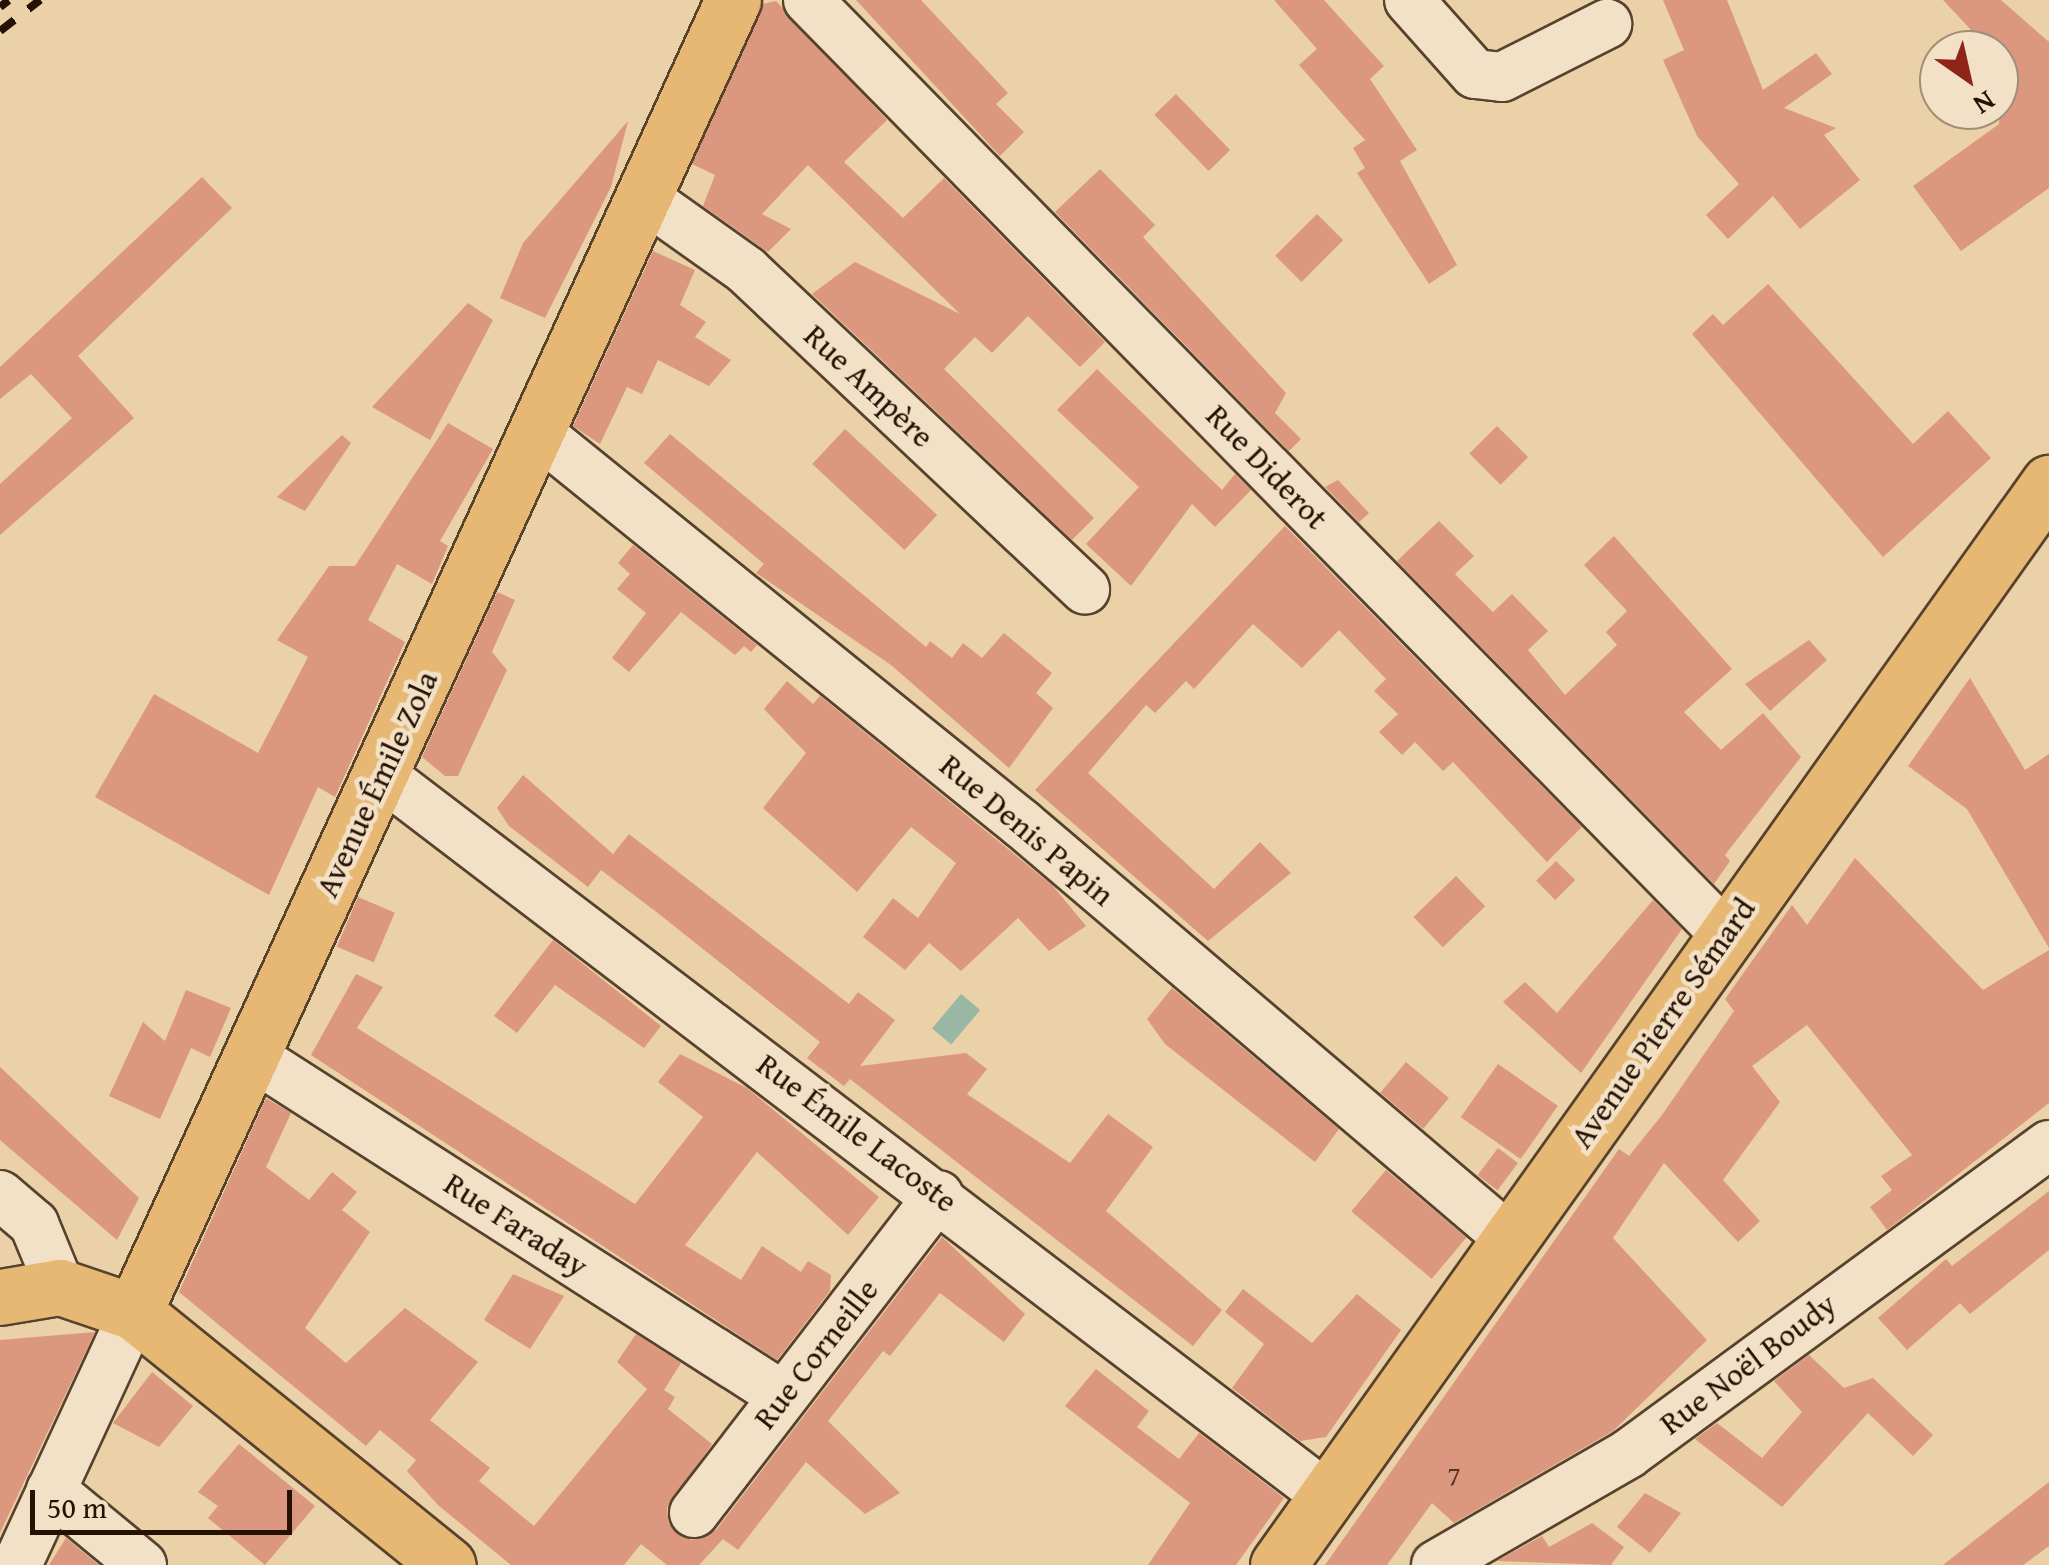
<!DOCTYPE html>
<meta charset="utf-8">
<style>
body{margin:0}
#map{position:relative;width:2049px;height:1565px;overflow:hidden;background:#ebd1a7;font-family:"Gentium Book Plus",serif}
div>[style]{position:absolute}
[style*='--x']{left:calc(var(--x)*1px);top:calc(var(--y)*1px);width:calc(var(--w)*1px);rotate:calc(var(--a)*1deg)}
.water>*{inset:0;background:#99b8a3;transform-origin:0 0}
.building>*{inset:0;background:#db987e;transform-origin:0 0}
.roads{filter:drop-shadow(2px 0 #57422e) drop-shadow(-2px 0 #57422e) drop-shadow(0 2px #57422e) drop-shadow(0 -2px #57422e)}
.minor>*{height:48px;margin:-24px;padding:0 24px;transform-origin:24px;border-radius:24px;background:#f2e1c6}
.major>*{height:55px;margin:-27.5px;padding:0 27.5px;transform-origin:27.5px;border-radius:27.5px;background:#e6b874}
.rail>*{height:8px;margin-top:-4px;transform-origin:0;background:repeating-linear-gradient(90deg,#261205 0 18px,transparent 0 36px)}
span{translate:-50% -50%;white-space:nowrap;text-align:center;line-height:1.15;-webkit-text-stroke:9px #f2e1c6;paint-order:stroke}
.number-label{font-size:28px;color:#533423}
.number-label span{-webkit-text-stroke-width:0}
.street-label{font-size:32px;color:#261205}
.north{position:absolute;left:1919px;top:30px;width:100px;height:100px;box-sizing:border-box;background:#f2e1c6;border:2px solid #a08e79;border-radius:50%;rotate:146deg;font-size:28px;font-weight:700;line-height:40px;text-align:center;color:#261205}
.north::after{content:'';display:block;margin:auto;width:35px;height:45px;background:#8f2418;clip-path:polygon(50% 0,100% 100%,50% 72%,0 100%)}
.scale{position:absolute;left:30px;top:1490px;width:262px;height:45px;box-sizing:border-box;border:5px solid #261205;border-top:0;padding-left:12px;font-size:30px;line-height:35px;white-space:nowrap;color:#261205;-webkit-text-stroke:8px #f2e1c6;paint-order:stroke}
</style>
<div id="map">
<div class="water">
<div style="left:961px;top:994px;width:25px;height:45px;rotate:40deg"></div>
</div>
<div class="building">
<div style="clip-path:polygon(856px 0,921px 0,1008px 93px,996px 104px,1024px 132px,1000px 156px)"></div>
<div style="clip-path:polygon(1274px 0,1324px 0,1384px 66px,1370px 79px,1417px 150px,1400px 161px,1457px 265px,1429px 284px,1357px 173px,1365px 168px,1353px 148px,1365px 140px,1299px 65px,1317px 49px)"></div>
<div style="clip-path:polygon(1663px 0,1727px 0,1763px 90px,1816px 53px,1832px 74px,1784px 108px,1836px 128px,1824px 135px,1860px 180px,1800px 229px,1773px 196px,1728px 239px,1706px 215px,1739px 184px,1697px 136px,1663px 60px,1684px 50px)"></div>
<div style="clip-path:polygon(1943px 0,2001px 0,2049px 42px,2049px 188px,1961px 251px,1913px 186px,1999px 124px,2002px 63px)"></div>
<div style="clip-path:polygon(776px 1px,887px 120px,844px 162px,903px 218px,944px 178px,1105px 342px,1080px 367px,1028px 316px,992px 353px,975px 337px,944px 369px,1094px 518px,1072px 540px,812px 294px,855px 262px,960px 314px,808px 165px,762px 214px,791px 229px,768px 252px,703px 206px,715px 175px,692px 164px,763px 4px)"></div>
<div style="left:1176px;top:94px;width:78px;height:30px;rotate:46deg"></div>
<div style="clip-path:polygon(628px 121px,611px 187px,545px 318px,500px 298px,523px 243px)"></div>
<div style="clip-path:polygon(1100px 169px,1155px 225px,1143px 237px,1286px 393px,1275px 413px,1301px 439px,1289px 451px,1055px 212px)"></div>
<div style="clip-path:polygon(202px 177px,232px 208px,78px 356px,134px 418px,0 535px,0 484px,72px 418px,31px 374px,0 399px,0 367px)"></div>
<div style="left:1317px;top:214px;width:37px;height:59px;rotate:45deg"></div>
<div style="clip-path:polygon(653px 251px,695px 270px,680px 305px,706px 322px,695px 337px,731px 360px,709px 386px,658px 360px,642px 394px,627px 387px,600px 444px,573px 426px)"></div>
<div style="clip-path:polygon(1768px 284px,1913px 444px,1948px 411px,1991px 458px,1883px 557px,1692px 334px,1713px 314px,1723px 325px)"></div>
<div style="clip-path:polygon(468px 303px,493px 320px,430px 440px,372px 407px)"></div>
<div style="clip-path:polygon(1097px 369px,1222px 490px,1235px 474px,1251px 490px,1215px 527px,1192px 504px,1131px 586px,1086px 544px,1139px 487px,1057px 410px)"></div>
<div style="clip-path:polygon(448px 423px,493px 449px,440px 541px,448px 546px,432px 584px,397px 564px,368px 620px,405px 642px,335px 797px,318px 787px,269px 895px,95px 797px,154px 694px,258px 753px,308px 657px,277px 640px,329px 566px,355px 566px)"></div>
<div style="left:1497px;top:426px;width:44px;height:39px;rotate:45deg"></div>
<div style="left:845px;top:429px;width:126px;height:48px;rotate:43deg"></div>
<div style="clip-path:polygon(670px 434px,926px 647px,930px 641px,952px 658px,963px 643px,982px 658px,1004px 633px,1052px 673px,1036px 693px,1053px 708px,1009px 768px,891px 665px,756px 573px,764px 564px,644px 463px)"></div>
<div style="clip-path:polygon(342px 435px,351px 443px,305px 511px,277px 497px)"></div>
<div style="clip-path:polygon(1338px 480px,1369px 513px,1359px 522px,1325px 487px)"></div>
<div style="clip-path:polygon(1439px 521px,1474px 556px,1455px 574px,1493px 612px,1512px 594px,1548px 631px,1528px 650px,1565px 695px,1617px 645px,1606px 632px,1627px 611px,1584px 565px,1614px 536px,1732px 669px,1684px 712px,1721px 750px,1763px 713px,1801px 757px,1725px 855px,1730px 861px,1714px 884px,1397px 561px)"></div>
<div style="clip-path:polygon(1285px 526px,1582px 827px,1547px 862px,1453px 762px,1443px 771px,1415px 742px,1402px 755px,1379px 732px,1398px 714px,1374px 691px,1386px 679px,1339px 630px,1302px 668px,1253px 624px,1194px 689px,1186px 681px,1155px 713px,1146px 705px,1088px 773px,1214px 889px,1260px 842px,1291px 873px,1208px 941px,1035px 790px)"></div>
<div style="clip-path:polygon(633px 545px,757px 645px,751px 652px,744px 646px,735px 655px,681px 612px,629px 672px,612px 658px,646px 613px,617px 589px,630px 574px,618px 563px)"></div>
<div style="clip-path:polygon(497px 592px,515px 600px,492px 652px,507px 670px,458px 776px,445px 776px,422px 757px)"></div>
<div style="clip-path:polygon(1809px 640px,1827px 660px,1770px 711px,1745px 684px)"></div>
<div style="clip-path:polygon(1970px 678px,2025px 770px,2049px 754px,2049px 948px,1967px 809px,1908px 766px)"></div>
<div style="clip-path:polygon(787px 681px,813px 704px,820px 696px,899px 760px,1053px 886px,1086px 926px,1049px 951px,1018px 918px,961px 971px,929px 943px,905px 970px,863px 937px,893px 898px,918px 918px,956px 863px,911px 827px,857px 892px,763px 808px,806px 753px,764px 709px)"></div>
<div style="clip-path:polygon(523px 775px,613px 854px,629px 834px,849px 1004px,858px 992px,895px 1020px,860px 1066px,966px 1053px,987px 1069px,967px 1094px,1070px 1163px,1108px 1114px,1153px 1147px,1106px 1211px,1222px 1310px,1193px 1346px,850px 1079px,844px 1086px,807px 1058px,820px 1042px,659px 914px,601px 870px,588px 887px,509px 826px,497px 808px)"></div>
<div style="clip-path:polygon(1855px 858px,1983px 990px,2049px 950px,2049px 1103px,1887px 1230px,1870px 1207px,1892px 1190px,1881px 1176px,1912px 1155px,1807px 1025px,1752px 1066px,1780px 1102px,1723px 1180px,1760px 1221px,1738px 1242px,1664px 1163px,1613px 1238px,1707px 1340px,1613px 1431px,1454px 1523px,1432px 1503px,1387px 1565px,1325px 1565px,1619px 1149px,1629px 1156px,1662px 1115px,1734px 1011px,1725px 999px,1792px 905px,1807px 925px)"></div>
<div style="left:1556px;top:861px;width:27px;height:28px;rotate:45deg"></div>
<div style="left:1456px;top:876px;width:42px;height:59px;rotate:46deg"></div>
<div style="left:358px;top:897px;width:40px;height:54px;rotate:23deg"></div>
<div style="clip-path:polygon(1653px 900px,1682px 929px,1581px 1073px,1503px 1002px,1525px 982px,1557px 1013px)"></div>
<div style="clip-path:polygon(553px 940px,661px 1026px,644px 1048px,555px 985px,517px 1033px,494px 1016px)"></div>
<div style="clip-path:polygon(356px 974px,383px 987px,357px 1028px,635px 1204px,703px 1117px,658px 1082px,680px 1054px,747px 1088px,879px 1197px,848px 1235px,757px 1152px,685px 1245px,741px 1280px,762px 1246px,801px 1272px,808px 1261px,831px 1275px,830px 1291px,777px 1360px,311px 1055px)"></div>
<div style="clip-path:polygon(1172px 988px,1339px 1129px,1315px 1162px,1165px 1044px,1147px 1019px)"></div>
<div style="clip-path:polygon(186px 990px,231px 1008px,210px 1057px,191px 1048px,160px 1119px,109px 1096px,143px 1022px,165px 1041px)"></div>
<div style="left:1406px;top:1062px;width:56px;height:40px;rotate:40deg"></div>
<div style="left:1498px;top:1064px;width:73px;height:65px;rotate:35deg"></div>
<div style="clip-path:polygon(0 1067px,139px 1198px,117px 1240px,0 1140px)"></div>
<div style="clip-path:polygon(266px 1098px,291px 1113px,266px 1167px,309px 1200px,332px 1172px,357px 1192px,342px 1210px,370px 1232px,305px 1328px,346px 1363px,405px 1308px,478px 1362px,430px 1420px,490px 1468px,479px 1481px,534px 1526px,647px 1389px,617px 1362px,636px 1334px,681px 1363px,664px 1390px,675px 1397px,668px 1409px,712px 1444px,667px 1508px,669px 1524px,691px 1540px,716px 1530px,942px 1237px,1025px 1314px,1004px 1342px,940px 1293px,890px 1356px,883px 1351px,828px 1421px,900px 1493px,865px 1514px,806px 1462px,738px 1550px,723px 1539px,699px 1565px,667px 1565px,641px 1544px,624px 1565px,511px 1565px,438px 1505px,407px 1471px,416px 1460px,380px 1430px,366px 1446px,179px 1292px)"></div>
<div style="left:1498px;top:1148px;width:25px;height:34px;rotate:37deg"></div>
<div style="left:1386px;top:1170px;width:105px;height:54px;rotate:40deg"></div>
<div style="clip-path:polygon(2049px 1191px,2049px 1250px,1970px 1314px,1960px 1303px,1907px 1350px,1878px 1318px,1946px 1259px,1952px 1266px)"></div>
<div style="clip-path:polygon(513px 1274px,564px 1296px,530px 1349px,484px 1320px)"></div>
<div style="clip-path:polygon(1243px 1289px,1312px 1343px,1357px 1294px,1401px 1330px,1326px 1437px,1300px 1441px,1232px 1388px,1264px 1344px,1225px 1312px)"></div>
<div style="clip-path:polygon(95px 1332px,43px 1442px,0 1533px,0 1340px)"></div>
<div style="clip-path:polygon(1809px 1355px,1844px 1388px,1873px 1378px,1933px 1435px,1913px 1456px,1868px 1413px,1782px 1507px,1695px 1439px,1717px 1423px,1762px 1458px,1802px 1412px,1774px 1381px)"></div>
<div style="clip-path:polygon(1096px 1369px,1149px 1411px,1137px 1427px,1179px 1459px,1199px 1433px,1284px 1498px,1236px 1565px,1148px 1565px,1190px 1503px,1065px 1406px)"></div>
<div style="clip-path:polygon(152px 1372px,193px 1406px,159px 1447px,113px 1423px)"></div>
<div style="clip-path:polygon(239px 1444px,315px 1506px,265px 1565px,208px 1518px,218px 1506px,198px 1492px)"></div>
<div style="clip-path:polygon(2049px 1482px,2049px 1546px,2023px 1565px,1943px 1565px)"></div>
<div style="clip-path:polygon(1645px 1493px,1681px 1513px,1650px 1553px,1617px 1527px)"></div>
<div style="clip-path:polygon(1592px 1523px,1624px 1547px,1611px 1565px,1497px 1561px,1542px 1536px,1549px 1547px)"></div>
<div style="clip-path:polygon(66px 1538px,99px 1565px,49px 1565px)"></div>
</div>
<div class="roads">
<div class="minor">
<div style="--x:808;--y:0;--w:1310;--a:45.53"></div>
<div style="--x:1409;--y:0;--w:99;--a:48.3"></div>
<div style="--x:1475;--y:74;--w:27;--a:6"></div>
<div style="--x:1502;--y:77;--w:118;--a:-26.8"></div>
<div style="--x:642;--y:196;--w:128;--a:35.4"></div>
<div style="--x:746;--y:270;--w:466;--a:43.3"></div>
<div style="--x:536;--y:431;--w:625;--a:38.96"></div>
<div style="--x:1022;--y:824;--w:641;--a:40.38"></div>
<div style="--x:383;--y:776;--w:1187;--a:37.33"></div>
<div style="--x:249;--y:1054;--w:634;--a:32.64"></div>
<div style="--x:0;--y:1195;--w:45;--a:40.5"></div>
<div style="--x:34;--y:1224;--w:68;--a:67.6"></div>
<div style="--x:51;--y:1490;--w:118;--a:39.5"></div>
<div style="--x:694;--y:1513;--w:401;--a:-52.4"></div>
<div style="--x:17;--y:1565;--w:279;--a:-65.2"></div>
<div style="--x:1436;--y:1565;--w:222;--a:-30"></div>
<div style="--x:1628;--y:1454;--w:522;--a:-36.28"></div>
</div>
<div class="major">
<div style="--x:0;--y:1297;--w:61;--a:-9.5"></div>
<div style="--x:60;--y:1287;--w:78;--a:18.7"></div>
<div style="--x:134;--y:1312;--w:403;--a:38.9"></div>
<div style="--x:134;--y:1312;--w:1442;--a:-65.46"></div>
<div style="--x:1278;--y:1565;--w:1329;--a:-54.53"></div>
</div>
</div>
<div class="rail">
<div style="--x:0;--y:7;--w:11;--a:-38"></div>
<div style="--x:0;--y:31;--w:51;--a:-37.8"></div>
</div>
<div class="number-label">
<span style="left:1454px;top:1475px">7</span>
</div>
<div class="street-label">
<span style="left:869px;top:386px;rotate:43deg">Rue Ampère</span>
<span style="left:1267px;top:467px;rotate:46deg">Rue Diderot</span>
<span style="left:377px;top:784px;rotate:-65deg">Avenue Émile Zola</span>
<span style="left:1027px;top:830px;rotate:40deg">Rue Denis Papin</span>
<span style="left:1663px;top:1023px;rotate:-55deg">Avenue Pierre Sémard</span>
<span style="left:857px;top:1133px;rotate:37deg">Rue Émile Lacoste</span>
<span style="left:516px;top:1225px;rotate:33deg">Rue Faraday</span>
<span style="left:816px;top:1354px;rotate:-52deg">Rue Corneille</span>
<span style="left:1748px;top:1364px;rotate:-37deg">Rue Noël Boudy</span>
</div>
<div class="north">N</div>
<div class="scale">50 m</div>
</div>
